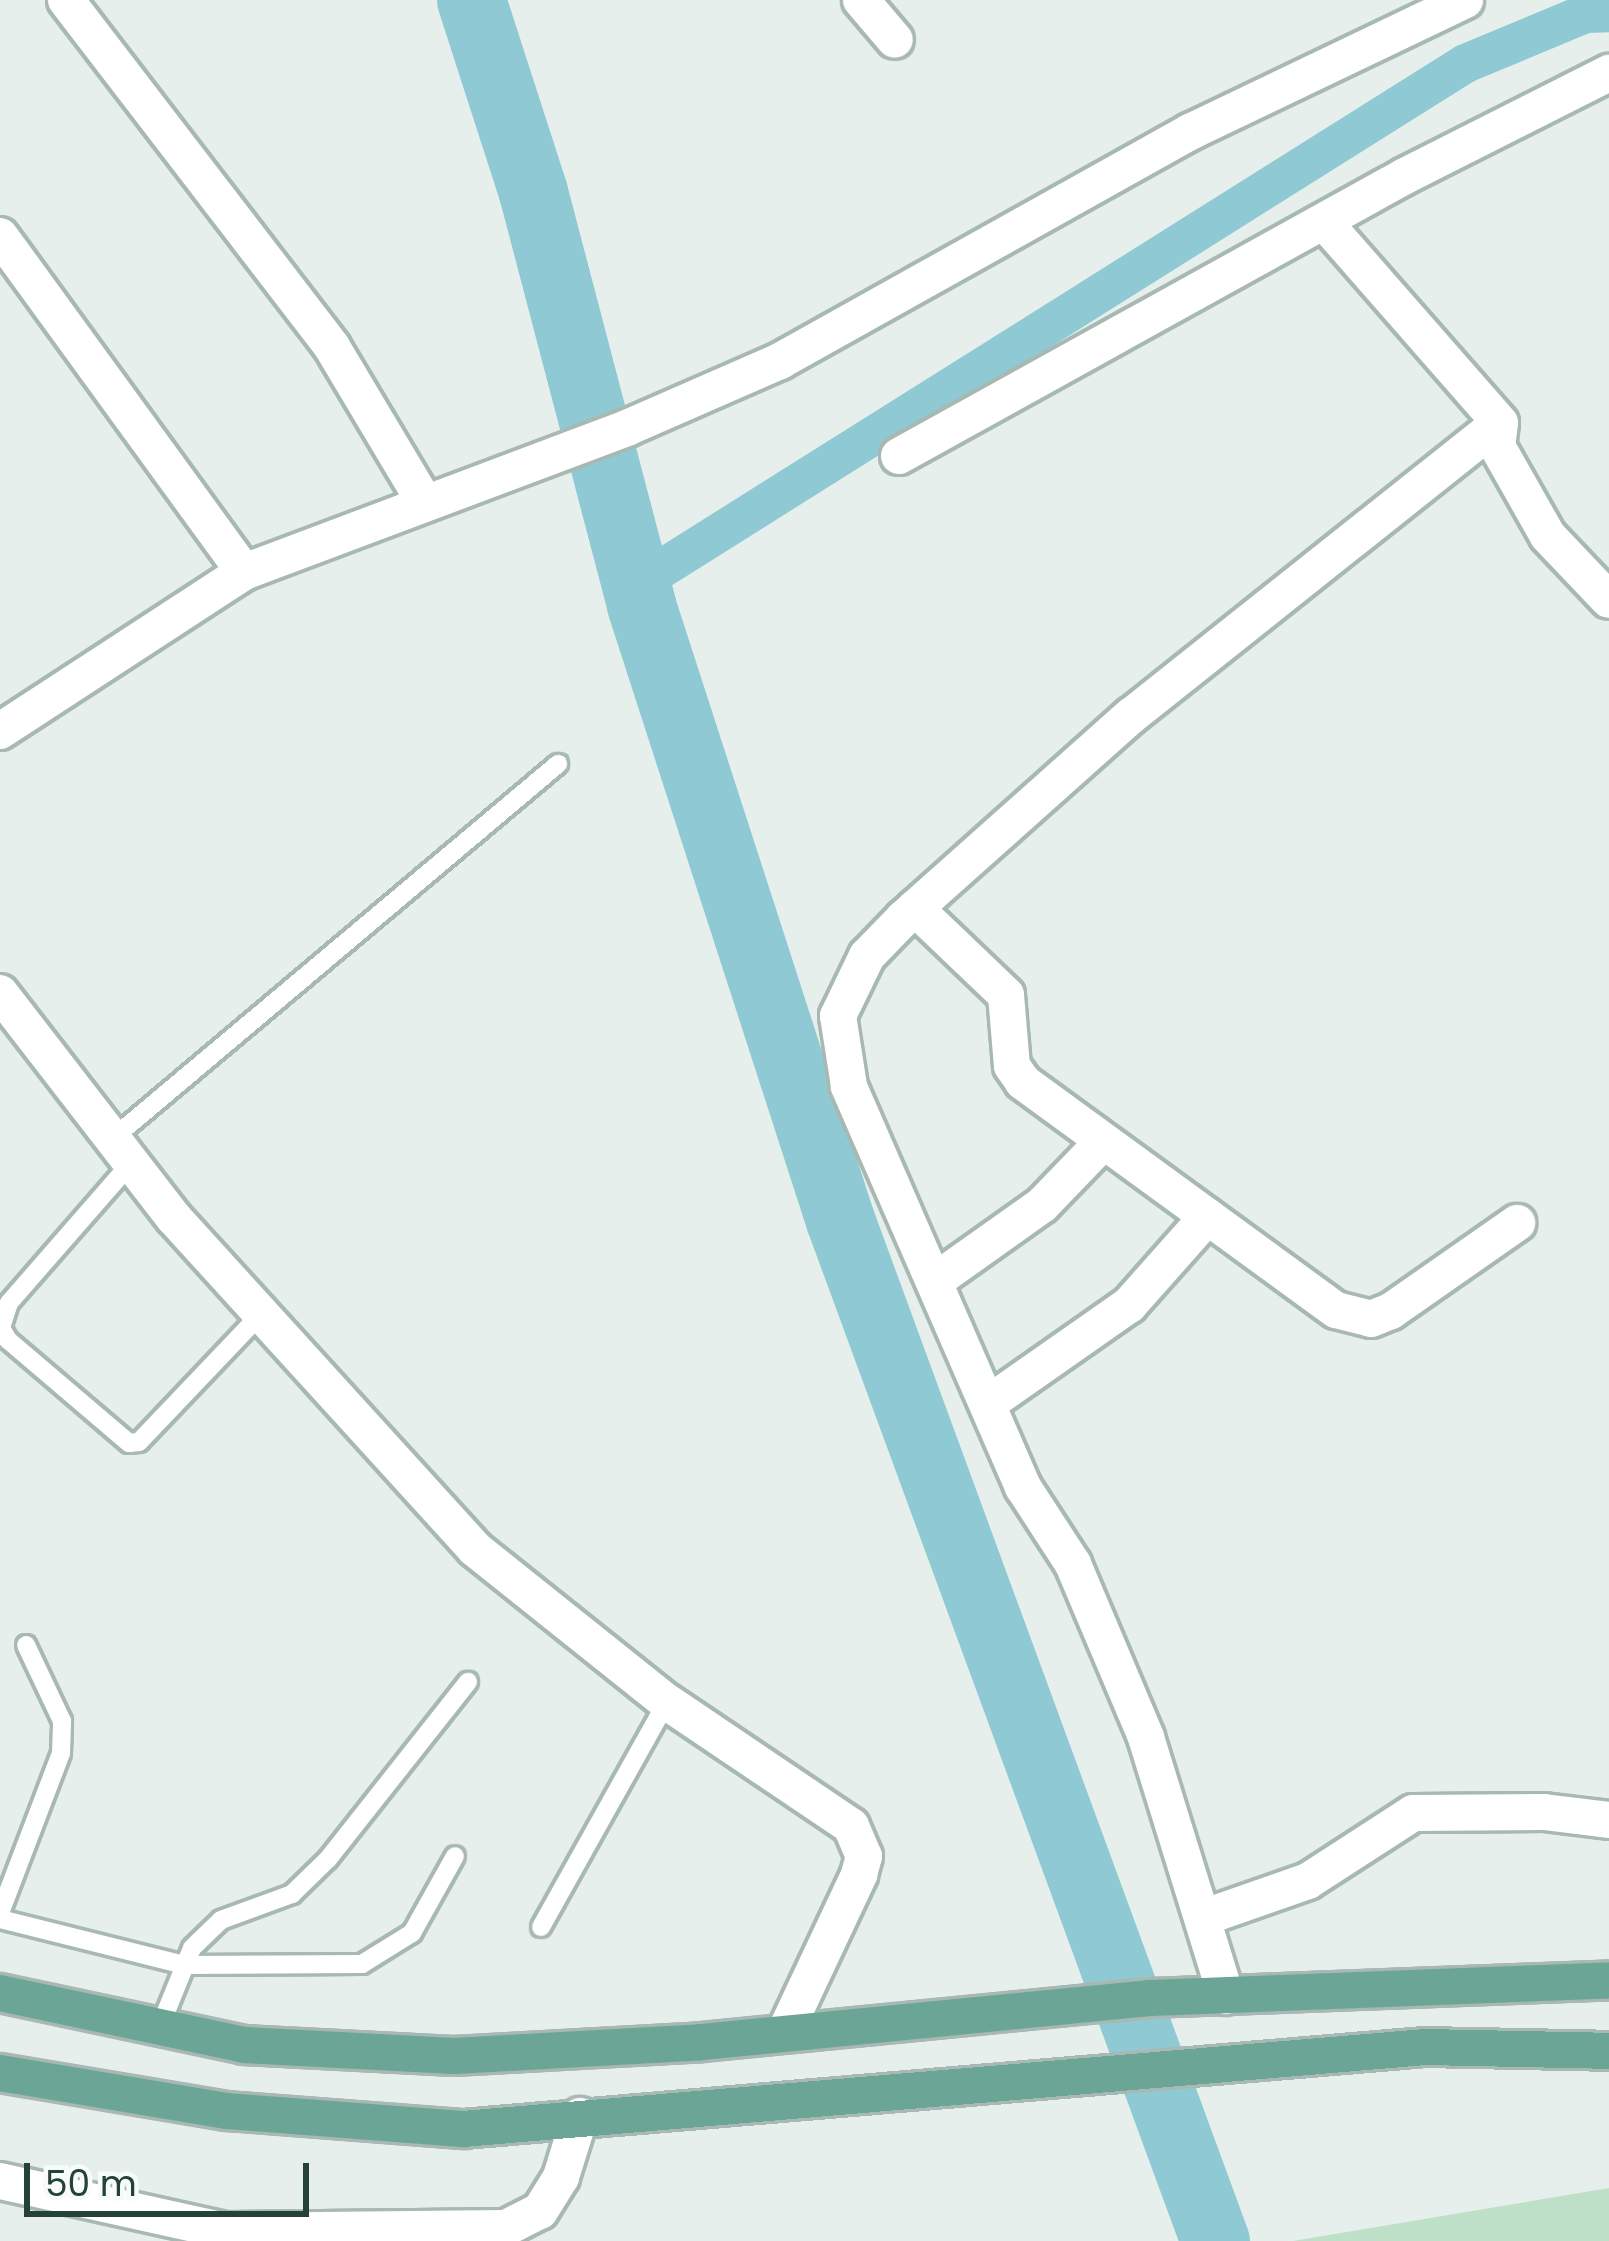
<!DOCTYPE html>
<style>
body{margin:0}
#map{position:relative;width:1609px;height:2241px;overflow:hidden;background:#e6efeb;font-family:Poppins,sans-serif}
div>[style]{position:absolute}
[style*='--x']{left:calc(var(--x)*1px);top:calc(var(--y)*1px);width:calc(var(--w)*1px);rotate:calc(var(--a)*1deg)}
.green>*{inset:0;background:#bfe0c8}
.canal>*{height:39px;margin:-19.5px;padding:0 19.5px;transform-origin:19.5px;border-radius:19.5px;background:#8ec9d4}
.river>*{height:69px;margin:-34.5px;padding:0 34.5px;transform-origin:34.5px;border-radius:34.5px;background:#8ec9d4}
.roads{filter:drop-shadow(3px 0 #a8b8b2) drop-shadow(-3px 0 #a8b8b2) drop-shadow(0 3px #a8b8b2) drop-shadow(0 -3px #a8b8b2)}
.lane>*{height:18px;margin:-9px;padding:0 9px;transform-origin:9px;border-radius:9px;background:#fff}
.street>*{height:36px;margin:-18px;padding:0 18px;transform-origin:18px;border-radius:18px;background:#fff}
.primary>*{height:36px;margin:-18px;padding:0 18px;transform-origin:18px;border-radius:18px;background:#6aa596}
span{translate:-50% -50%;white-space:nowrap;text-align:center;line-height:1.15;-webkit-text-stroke:10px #f7fbf9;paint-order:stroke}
.scale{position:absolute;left:24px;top:2163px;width:285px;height:54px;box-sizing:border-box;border:6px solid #24423a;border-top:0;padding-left:15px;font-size:36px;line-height:42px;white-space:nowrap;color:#24423a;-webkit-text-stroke:9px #f7fbf9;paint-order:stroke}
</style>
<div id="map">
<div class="green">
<div style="clip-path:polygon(1609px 2188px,1609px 2241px,1293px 2241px)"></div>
</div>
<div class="canal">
<div style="--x:636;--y:584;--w:979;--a:-32.15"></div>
<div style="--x:1465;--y:63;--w:130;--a:-22.6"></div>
<div style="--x:1585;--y:13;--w:24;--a:-2"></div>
</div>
<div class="river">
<div style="--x:471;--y:0;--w:202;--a:72.1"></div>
<div style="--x:533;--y:192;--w:427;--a:75.3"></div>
<div style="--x:641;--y:605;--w:646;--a:72.07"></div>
<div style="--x:840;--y:1220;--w:1088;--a:69.83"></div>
</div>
<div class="roads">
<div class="lane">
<div style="--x:112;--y:1139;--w:583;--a:-40.06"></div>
<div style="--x:131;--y:1163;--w:186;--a:131.1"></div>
<div style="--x:9;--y:1303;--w:26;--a:108"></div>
<div style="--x:1;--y:1328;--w:14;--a:60"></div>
<div style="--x:8;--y:1340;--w:159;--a:40.4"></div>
<div style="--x:129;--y:1443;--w:10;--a:-6"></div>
<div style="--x:139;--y:1442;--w:175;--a:-46.4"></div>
<div style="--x:0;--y:1913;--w:171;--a:-69.1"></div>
<div style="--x:61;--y:1753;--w:32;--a:-88"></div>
<div style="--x:62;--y:1721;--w:84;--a:-115.3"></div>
<div style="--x:0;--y:1919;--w:190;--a:14"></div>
<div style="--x:184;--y:1965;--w:178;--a:-0.3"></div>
<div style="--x:362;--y:1964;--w:59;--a:-31.8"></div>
<div style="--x:412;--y:1933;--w:88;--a:-60.8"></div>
<div style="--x:541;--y:1927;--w:258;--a:-60.8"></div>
<div style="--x:159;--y:2029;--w:87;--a:-67.8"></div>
<div style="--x:192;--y:1948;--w:40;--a:-44"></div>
<div style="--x:221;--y:1920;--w:76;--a:-20.1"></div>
<div style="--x:292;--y:1894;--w:50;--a:-44.2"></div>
<div style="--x:328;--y:1859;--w:226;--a:-51.7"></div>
</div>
<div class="street">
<div style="--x:66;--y:0;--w:437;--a:52.5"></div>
<div style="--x:332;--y:347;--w:182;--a:59.2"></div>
<div style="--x:861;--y:0;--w:52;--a:49.6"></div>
<div style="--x:1326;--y:224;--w:264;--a:48.8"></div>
<div style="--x:0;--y:236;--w:415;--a:54"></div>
<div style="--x:899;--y:456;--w:578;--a:-28.96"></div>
<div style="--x:1405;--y:176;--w:229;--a:-26.8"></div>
<div style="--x:0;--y:731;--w:291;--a:-33.1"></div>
<div style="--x:244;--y:572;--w:411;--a:-20.6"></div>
<div style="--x:629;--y:427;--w:165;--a:-23.6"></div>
<div style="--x:780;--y:361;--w:470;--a:-29.2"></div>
<div style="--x:1190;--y:132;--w:305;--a:-25.6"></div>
<div style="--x:915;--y:908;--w:126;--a:43.7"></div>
<div style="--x:1006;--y:995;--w:71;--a:85.2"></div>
<div style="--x:1012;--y:1066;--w:19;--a:55"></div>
<div style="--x:1023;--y:1082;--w:387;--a:36.1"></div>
<div style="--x:1336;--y:1310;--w:36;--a:14"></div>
<div style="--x:1371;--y:1319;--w:22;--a:-22"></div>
<div style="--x:1391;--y:1311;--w:154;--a:-34.9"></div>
<div style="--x:0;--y:993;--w:284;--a:52.3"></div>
<div style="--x:174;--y:1218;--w:447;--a:47.7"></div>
<div style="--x:475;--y:1549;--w:246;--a:38.6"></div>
<div style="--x:667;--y:1702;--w:222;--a:34"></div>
<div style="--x:851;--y:1826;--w:33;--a:67"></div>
<div style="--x:864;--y:1856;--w:20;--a:105"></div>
<div style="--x:859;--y:1875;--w:174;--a:115.2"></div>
<div style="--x:935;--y:1281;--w:131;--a:-35.4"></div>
<div style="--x:1042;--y:1205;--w:83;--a:-46"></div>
<div style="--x:989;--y:1403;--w:171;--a:-35"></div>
<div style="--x:1129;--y:1305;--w:118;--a:-48.4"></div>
<div style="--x:1208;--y:1916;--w:106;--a:-19.3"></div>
<div style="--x:1308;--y:1881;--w:125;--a:-32.9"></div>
<div style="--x:1413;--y:1813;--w:131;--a:-0.4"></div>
<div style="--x:1544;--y:1812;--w:65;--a:7"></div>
<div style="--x:1226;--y:1996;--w:271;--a:-107.2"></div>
<div style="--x:1146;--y:1737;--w:188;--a:-112.9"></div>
<div style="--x:1073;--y:1564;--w:92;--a:-123"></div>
<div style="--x:1023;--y:1487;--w:437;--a:-113.5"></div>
<div style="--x:849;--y:1086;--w:71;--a:-98.9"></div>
<div style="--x:838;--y:1016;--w:67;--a:-64.2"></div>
<div style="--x:867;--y:956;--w:53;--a:-45.8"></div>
<div style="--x:904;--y:918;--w:304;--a:-41.7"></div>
<div style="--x:1131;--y:716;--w:471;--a:-38.5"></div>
<div style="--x:1500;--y:423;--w:23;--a:97"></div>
<div style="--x:1497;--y:446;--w:103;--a:60.5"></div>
<div style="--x:1548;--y:536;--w:88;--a:46.4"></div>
<div style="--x:0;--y:2181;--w:231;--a:12.5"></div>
<div style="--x:221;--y:2241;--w:11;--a:-63"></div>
<div style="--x:226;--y:2231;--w:280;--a:-0.6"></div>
<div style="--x:506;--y:2228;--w:38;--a:-27"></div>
<div style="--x:540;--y:2211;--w:40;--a:-58"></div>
<div style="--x:561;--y:2177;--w:64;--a:-72.7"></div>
</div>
<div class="primary">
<div style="--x:0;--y:1993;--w:249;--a:12"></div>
<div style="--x:244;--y:2045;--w:210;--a:3"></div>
<div style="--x:454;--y:2056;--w:248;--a:-3.2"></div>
<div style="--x:702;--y:2042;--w:449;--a:-5.6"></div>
<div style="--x:1149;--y:1998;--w:460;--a:-2.2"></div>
<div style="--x:0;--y:2073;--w:230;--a:9.5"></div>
<div style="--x:227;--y:2111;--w:237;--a:4.4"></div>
<div style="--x:463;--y:2129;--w:965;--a:-4.87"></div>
<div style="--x:1425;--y:2047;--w:184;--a:1.2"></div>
</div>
</div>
<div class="scale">50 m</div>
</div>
